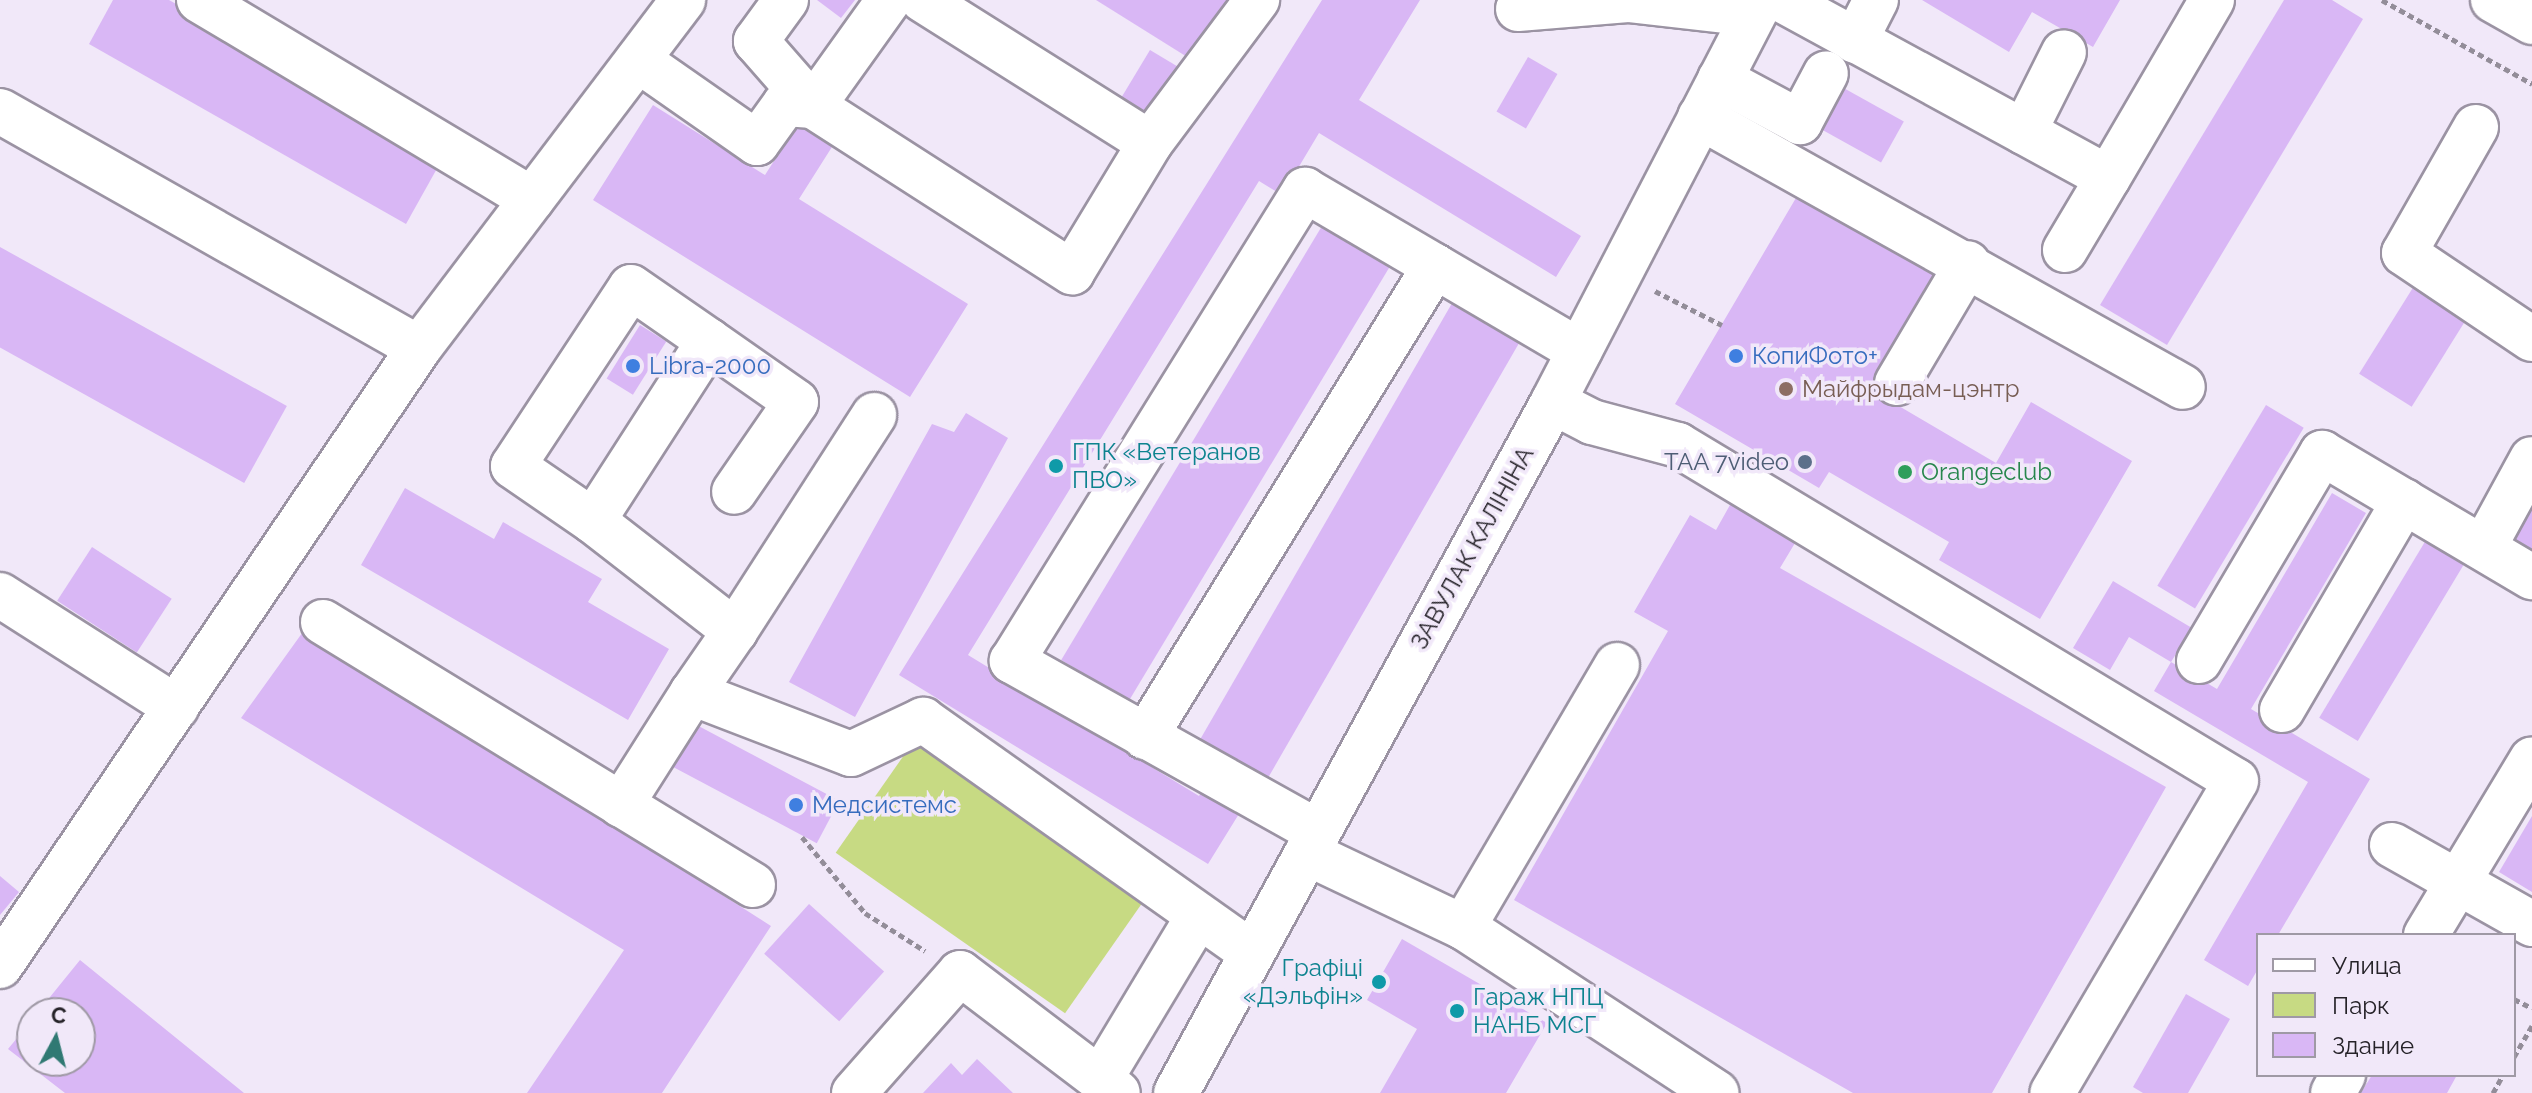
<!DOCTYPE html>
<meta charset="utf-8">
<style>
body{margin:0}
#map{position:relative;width:2532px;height:1093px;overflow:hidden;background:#f1e8f9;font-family:Raleway,sans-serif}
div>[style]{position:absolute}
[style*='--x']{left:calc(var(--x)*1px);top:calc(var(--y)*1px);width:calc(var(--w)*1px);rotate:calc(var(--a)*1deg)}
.green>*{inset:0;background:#c7da83;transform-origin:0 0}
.building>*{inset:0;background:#d9b7f5;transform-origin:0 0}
.path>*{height:5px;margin-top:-2.5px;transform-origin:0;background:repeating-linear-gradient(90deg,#938d99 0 6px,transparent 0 10px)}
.roads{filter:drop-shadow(2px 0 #9b93a3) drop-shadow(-2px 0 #9b93a3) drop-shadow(0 2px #9b93a3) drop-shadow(0 -2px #9b93a3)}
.minor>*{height:44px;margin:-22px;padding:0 22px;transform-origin:22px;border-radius:22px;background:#fff}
.dots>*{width:22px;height:22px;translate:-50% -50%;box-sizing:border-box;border:4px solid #f1e8f9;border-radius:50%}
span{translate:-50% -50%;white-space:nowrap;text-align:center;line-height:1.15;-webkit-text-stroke:7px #f1e8f9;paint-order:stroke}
.shop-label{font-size:24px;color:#366cbe}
.left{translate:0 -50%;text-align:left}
.education-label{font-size:24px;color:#785e54}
.culture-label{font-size:24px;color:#0d838f}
.right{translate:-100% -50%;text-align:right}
.service-label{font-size:24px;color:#4e5e75}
.leisure-label{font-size:24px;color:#27864d}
.street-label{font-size:24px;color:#252228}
.legend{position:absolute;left:2256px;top:933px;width:260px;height:144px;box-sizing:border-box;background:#f1e8f9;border:2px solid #9f99a5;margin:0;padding:10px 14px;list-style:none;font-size:24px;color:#252228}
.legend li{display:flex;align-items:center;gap:16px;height:40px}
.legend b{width:40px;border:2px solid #9f99a5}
.north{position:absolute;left:16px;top:997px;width:80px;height:80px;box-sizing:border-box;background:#f1e8f9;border:2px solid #9f99a5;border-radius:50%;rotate:7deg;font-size:22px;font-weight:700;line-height:32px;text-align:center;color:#252228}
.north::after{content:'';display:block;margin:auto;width:28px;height:36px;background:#307973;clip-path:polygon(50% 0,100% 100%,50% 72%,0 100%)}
</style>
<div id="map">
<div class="green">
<div style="left:916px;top:738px;width:280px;height:140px;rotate:35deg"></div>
</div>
<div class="building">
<div style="clip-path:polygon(113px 0,169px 0,444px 156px,406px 224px,89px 44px)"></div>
<div style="clip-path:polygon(817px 0,855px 0,841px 18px)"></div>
<div style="clip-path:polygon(1096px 0,1230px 0,1192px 60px)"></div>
<div style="clip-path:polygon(1322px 0,1420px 0,1359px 100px,1581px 236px,1556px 277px,1319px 133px,1282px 195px,1259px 181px,968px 655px,1199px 796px,1205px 786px,1242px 809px,1208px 864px,899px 675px)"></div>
<div style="clip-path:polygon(1922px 0,2120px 0,2093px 47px,2032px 12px,2009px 52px)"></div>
<div style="clip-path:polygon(2284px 0,2332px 0,2363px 19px,2167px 345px,2100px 305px)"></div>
<div style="left:1150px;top:50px;width:39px;height:57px;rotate:31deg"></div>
<div style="left:1528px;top:57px;width:34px;height:63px;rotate:30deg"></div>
<div style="left:1840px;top:86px;width:73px;height:47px;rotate:29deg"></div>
<div style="clip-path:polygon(653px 105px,765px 175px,802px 117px,837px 139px,799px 199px,968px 304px,910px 397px,593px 200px)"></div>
<div style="clip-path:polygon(1803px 186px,1947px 270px,1875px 392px,1996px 463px,2031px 402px,2132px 461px,2040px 619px,1939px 560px,1949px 542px,1829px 472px,1819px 488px,1675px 404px)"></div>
<div style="left:1328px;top:216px;width:79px;height:518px;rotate:31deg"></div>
<div style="left:0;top:247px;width:328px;height:88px;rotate:29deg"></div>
<div style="left:2419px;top:278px;width:62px;height:113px;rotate:32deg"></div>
<div style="left:1455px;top:298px;width:78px;height:509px;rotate:30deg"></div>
<div style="left:640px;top:325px;width:31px;height:63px;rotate:32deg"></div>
<div style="left:2266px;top:405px;width:44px;height:211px;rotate:31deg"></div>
<div style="clip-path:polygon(966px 413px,1008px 438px,855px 717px,789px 682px,932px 424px,954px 432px)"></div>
<div style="clip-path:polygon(405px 488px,494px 539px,503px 522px,602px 579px,588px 602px,669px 649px,628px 720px,361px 565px)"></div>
<div style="clip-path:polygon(2332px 493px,2366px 513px,2251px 709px,2370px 779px,2278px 935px,2258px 935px,2258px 969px,2248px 986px,2204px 960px,2308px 782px,2154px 691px,2171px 662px,2217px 689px)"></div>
<div style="clip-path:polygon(1735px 496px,1801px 533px,1780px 568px,2166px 787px,1992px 1093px,1853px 1093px,1514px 900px,1668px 631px,1634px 612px,1690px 515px,1716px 530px)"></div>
<div style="clip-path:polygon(2532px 507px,2532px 552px,2512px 540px)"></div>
<div style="left:2432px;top:530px;width:45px;height:219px;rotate:31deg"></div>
<div style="left:92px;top:547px;width:95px;height:64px;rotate:33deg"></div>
<div style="clip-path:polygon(2113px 581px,2192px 628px,2171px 662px,2129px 637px,2110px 670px,2073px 648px)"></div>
<div style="clip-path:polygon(305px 629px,771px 926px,662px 1093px,527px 1093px,624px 950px,241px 718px)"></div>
<div style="left:691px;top:722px;width:168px;height:48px;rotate:28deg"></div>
<div style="clip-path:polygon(2532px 816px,2532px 892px,2499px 872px)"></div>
<div style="clip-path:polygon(0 876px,19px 892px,0 915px)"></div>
<div style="left:809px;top:904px;width:101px;height:67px;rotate:42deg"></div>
<div style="clip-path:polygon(1402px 939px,1547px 1023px,1506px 1093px,1380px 1093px,1417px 1029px,1367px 1000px)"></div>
<div style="clip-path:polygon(80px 960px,244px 1093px,65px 1093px,8px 1049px,32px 1020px,32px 1061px,80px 1061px,80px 1013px,37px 1013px)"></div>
<div style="clip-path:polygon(2186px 994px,2230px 1019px,2188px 1093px,2143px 1093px,2133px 1087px)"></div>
<div style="clip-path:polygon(977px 1059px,1013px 1093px,923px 1093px,951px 1063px,962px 1075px)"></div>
<div style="clip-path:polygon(2372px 1075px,2457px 1075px,2447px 1093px,2361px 1093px)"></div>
</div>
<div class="path">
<div style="--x:2382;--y:0;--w:172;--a:29.2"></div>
<div style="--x:1655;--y:291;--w:75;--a:26.9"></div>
<div style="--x:802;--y:837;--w:99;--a:50.3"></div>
<div style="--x:865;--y:913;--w:71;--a:32.3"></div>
<div style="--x:2514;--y:999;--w:20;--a:27"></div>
<div style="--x:2514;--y:1057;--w:36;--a:-60"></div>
<div style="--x:2493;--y:1093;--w:21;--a:-61"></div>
</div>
<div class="roads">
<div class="minor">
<div style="--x:199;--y:0;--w:388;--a:30.9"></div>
<div style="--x:786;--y:0;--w:51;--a:126.2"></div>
<div style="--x:756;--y:41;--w:86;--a:48.8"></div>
<div style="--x:813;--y:106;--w:308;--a:32.7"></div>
<div style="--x:1072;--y:272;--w:151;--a:-58.8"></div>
<div style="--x:1150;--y:143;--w:179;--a:-53.2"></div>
<div style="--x:923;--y:0;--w:268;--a:32.2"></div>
<div style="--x:1782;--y:0;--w:371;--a:28.6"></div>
<div style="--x:2108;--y:178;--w:206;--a:-59.7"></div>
<div style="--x:2493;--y:0;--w:45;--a:29.4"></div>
<div style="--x:1518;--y:9;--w:110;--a:-4.7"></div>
<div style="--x:1628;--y:0;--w:126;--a:6.4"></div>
<div style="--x:1855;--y:41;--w:46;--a:-62.9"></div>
<div style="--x:638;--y:60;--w:145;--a:34.9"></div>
<div style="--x:757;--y:143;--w:48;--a:-54.3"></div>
<div style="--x:785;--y:104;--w:28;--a:4"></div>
<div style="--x:1720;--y:79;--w:91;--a:28.3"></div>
<div style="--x:1800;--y:122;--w:55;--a:-62"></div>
<div style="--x:813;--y:106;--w:130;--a:-54.4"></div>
<div style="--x:0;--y:111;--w:481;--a:29.5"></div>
<div style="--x:1700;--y:117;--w:553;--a:29.21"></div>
<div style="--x:2476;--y:127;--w:145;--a:119.7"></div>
<div style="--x:2404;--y:253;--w:154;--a:33.9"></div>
<div style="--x:2024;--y:132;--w:89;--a:-63.4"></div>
<div style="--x:2065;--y:250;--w:84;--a:-59.2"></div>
<div style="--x:709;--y:341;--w:106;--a:35"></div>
<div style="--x:796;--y:402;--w:109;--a:124.6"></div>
<div style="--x:1897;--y:383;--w:139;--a:-59.4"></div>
<div style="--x:1553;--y:402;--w:44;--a:27.1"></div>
<div style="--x:1592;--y:422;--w:89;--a:15"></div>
<div style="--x:1678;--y:445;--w:651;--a:31.05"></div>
<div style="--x:2236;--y:781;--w:362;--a:120.5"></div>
<div style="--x:593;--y:521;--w:97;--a:-145.5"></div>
<div style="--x:513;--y:466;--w:214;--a:-56.6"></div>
<div style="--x:631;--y:287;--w:95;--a:34.7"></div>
<div style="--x:709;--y:341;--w:214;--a:122.8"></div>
<div style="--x:593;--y:521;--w:180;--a:37.8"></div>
<div style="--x:735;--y:631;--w:75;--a:124.7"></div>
<div style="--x:692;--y:693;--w:170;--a:21"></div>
<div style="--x:851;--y:754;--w:80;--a:-25.3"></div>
<div style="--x:923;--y:720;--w:402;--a:35.3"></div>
<div style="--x:2484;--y:547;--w:100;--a:-61.4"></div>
<div style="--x:0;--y:595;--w:209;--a:32.5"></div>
<div style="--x:323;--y:622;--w:504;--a:31.45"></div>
<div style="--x:735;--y:631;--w:257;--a:-57.2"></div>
<div style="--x:2199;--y:661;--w:242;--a:-59.4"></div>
<div style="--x:2322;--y:453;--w:244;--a:30.6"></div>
<div style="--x:1617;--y:665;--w:304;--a:120.4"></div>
<div style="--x:1463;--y:927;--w:303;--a:33.2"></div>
<div style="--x:2282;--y:710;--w:242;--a:-59.7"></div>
<div style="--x:1145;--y:737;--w:553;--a:-58.38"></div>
<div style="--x:621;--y:805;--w:133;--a:-57.6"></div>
<div style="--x:1318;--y:832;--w:351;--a:-150.8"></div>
<div style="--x:1012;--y:661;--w:555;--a:-58.12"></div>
<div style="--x:1305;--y:190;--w:318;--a:30.4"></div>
<div style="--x:2392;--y:845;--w:161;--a:29.4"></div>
<div style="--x:1307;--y:853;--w:173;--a:25.4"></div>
<div style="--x:2426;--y:935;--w:205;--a:-58.9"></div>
<div style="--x:0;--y:966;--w:747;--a:-55.86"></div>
<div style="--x:419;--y:348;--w:437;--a:-52.8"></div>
<div style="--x:1101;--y:1078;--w:187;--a:-59"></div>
<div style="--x:854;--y:1093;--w:160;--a:-48.5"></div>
<div style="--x:960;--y:973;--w:198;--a:37.2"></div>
<div style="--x:1176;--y:1093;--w:787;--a:-61.38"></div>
<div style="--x:1553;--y:402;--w:453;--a:-62.6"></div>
<div style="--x:2333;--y:1093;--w:21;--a:-61"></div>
</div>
</div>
<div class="dots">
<div style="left:1736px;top:356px;background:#3f7fe0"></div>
<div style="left:633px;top:366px;background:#3f7fe0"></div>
<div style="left:1786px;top:389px;background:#8d6e63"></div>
<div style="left:1805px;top:462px;background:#5c6f8a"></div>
<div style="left:1056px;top:466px;background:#0f9aa8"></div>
<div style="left:1905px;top:472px;background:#2e9e5b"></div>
<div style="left:796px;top:805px;background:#3f7fe0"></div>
<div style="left:1379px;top:982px;background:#0f9aa8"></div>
<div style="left:1457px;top:1011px;background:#0f9aa8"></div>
</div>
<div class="shop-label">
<span class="left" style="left:1752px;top:356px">КопиФото+</span>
<span class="left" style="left:649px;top:366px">Libra-2000</span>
<span class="left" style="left:812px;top:805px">Медсистемс</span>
</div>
<div class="education-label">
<span class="left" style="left:1802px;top:389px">Майфрыдам-цэнтр</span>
</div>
<div class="culture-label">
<span class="left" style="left:1072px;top:466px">ГПК «Ветеранов<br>ПВО»</span>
<span class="right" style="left:1363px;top:982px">Графіці<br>«Дэльфін»</span>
<span class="left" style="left:1473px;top:1011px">Гараж НПЦ<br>НАНБ МСГ</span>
</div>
<div class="service-label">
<span class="right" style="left:1789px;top:462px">ТАА 7video</span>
</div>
<div class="leisure-label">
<span class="left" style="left:1921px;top:472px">Orangeclub</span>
</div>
<div class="street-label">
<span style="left:1472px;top:548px;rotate:-61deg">ЗАВУЛАК КАЛІНІНА</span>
</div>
<ul class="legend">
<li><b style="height:10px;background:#fff"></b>Улица</li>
<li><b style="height:22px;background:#c7da83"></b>Парк</li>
<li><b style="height:22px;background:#d9b7f5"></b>Здание</li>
</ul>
<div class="north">С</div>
</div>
